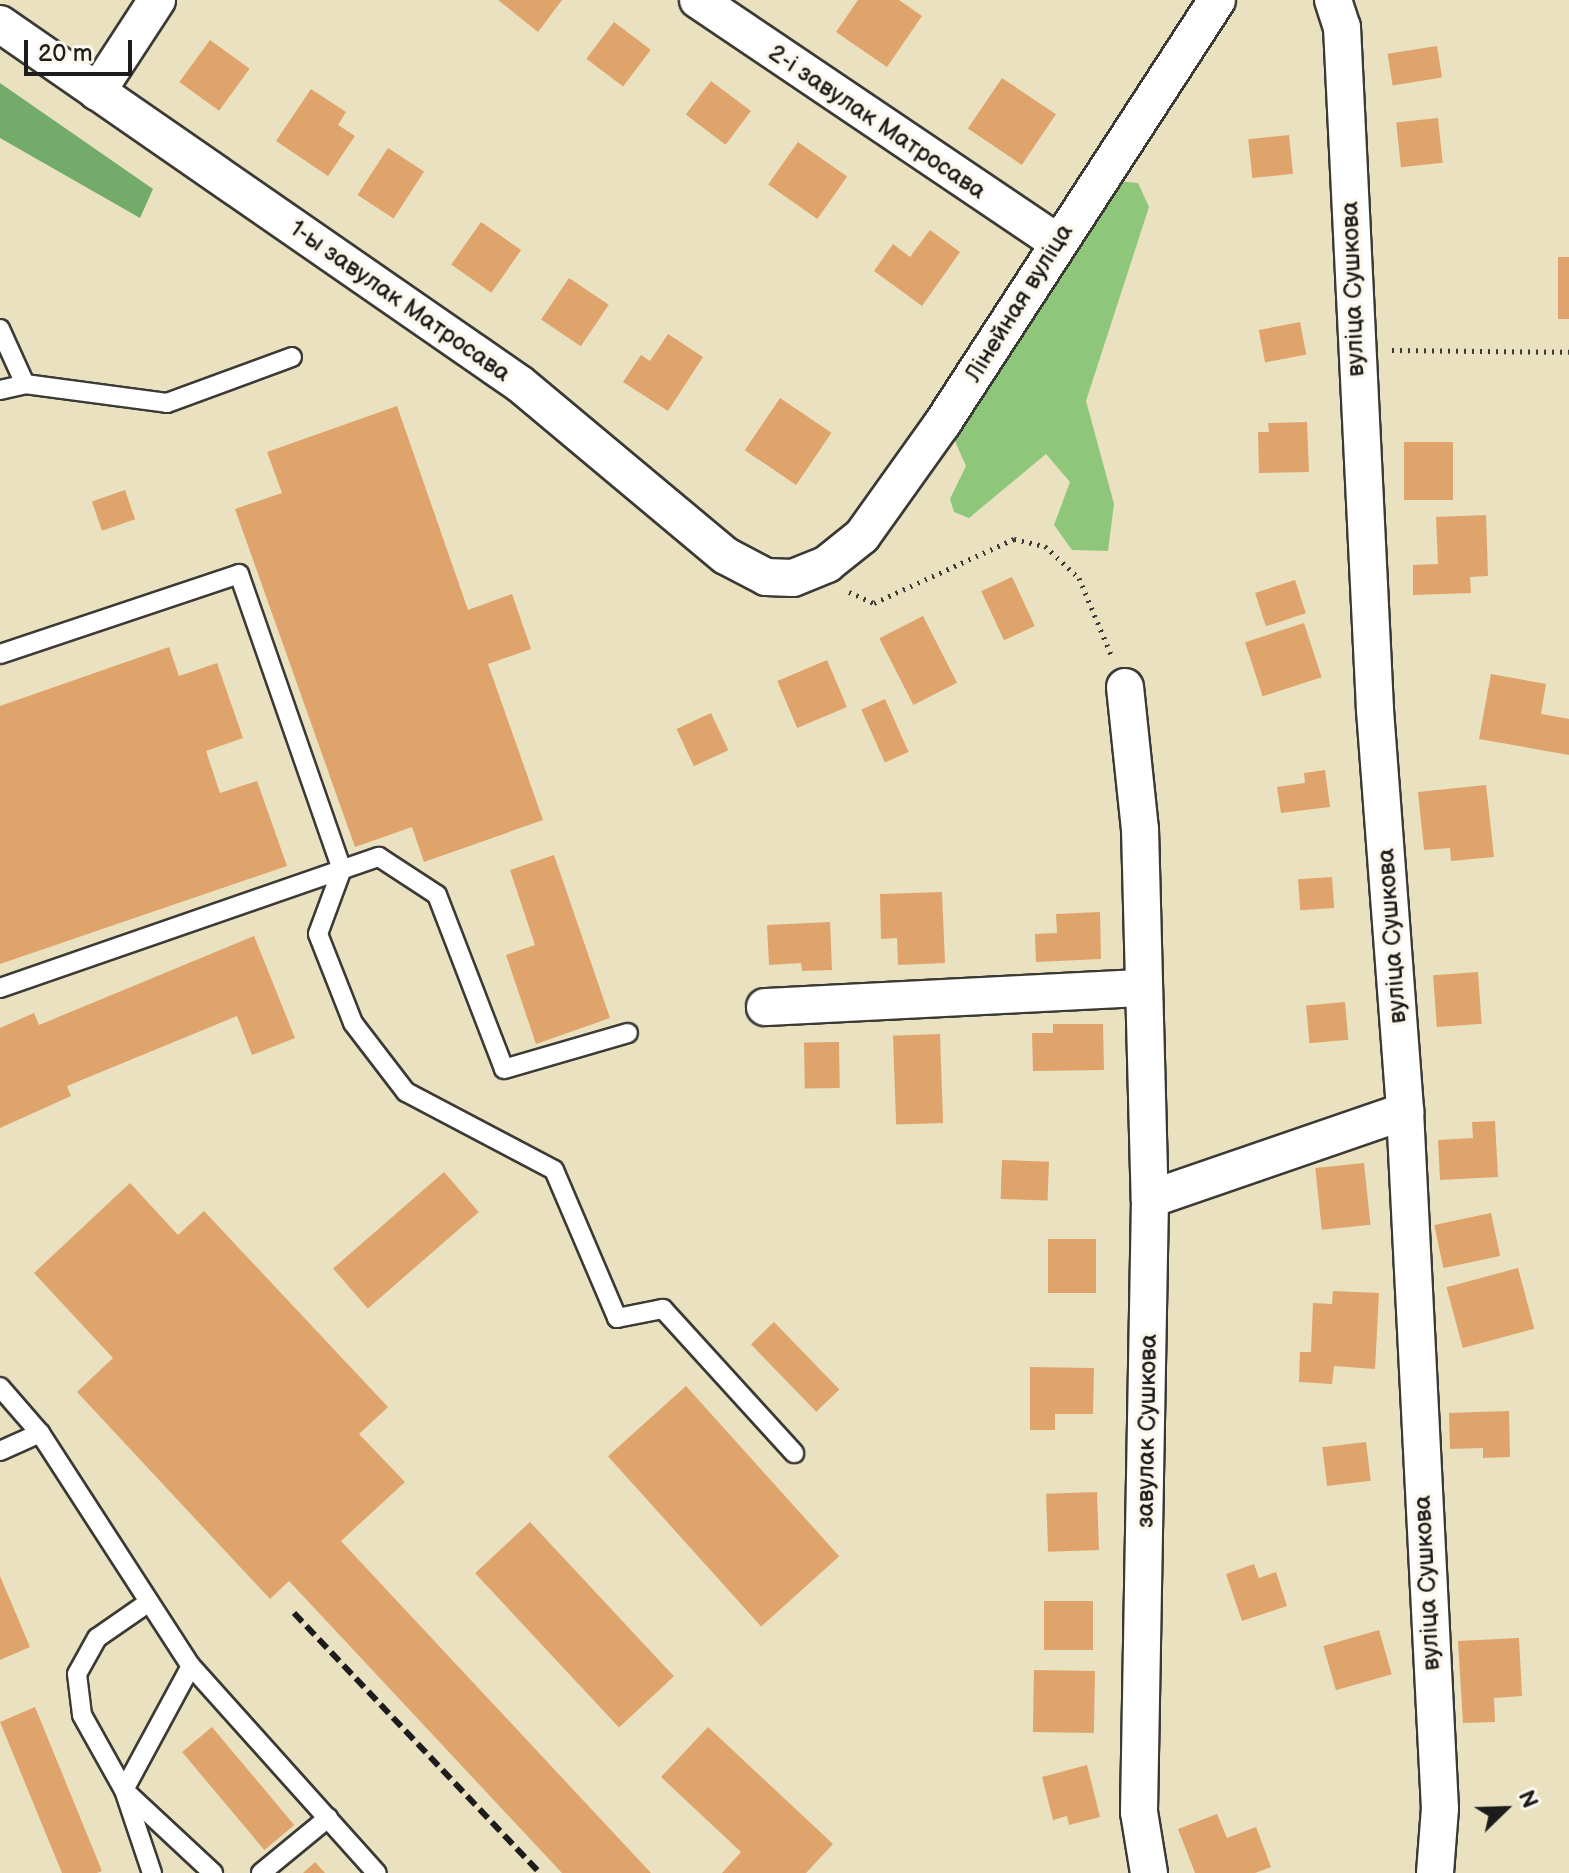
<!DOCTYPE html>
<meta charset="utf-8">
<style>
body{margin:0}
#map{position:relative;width:1569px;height:1873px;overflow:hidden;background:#eae1c0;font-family:"Balsamiq Sans",sans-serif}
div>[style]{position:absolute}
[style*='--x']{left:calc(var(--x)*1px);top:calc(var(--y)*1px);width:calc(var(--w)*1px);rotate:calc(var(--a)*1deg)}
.green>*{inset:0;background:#8fc77a}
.forest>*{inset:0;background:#73ac6a}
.building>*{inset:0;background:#dfa46b;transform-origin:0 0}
.path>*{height:5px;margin-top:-2.5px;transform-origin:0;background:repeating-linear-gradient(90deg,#3b3a35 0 2px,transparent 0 8px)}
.roads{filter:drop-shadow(2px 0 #3b3a35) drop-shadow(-2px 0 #3b3a35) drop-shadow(0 2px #3b3a35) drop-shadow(0 -2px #3b3a35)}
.service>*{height:18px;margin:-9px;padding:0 9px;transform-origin:9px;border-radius:9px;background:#fff}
.minor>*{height:36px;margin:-18px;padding:0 18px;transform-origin:18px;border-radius:18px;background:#fff}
.rail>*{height:6px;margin-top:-3px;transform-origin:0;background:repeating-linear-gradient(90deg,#1c1c1c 0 12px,transparent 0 18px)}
span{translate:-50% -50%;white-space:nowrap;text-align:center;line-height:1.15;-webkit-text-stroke:7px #fbf7ec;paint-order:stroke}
.street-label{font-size:24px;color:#1c1c1c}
.north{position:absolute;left:1465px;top:1769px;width:80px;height:80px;-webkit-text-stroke:6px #fbf7ec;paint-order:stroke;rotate:67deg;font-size:22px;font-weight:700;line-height:32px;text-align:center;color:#1c1c1c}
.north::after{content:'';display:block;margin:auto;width:28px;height:36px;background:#1c1c1c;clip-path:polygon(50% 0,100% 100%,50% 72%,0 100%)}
.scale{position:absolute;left:24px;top:40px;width:108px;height:36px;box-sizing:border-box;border:4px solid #1c1c1c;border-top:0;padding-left:10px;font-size:24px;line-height:28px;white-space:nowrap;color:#1c1c1c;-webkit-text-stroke:6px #fbf7ec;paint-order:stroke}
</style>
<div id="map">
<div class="green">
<div style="clip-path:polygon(1116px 181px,1138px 183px,1149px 207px,1086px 401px,1114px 504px,1108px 551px,1072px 550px,1054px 525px,1070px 482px,1046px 454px,969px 518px,954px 512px,950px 499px,966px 466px,950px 430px)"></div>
</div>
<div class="forest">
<div style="clip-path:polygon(0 83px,153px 189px,140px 218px,0 138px)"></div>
</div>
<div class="building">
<div style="clip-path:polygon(498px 0,562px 0,538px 32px)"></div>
<div style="clip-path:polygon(858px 0,899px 0,922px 16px,887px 67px,836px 32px)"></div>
<div style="left:614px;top:22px;width:46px;height:46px;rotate:37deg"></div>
<div style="left:210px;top:40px;width:49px;height:52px;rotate:36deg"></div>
<div style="left:1437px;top:46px;width:32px;height:50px;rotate:81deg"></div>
<div style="left:1002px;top:78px;width:65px;height:61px;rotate:34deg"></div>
<div style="left:711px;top:81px;width:50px;height:42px;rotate:37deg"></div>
<div style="clip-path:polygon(311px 89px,346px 112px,338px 125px,355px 136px,328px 176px,276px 141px)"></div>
<div style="left:1438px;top:118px;width:45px;height:42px;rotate:84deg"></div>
<div style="left:1289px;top:135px;width:39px;height:41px;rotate:84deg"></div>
<div style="left:798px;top:142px;width:60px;height:52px;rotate:35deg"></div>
<div style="left:388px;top:148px;width:43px;height:56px;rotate:33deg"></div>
<div style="left:481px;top:222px;width:49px;height:52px;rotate:35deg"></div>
<div style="clip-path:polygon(930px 230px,960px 252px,922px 306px,874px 271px,893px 244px,910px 257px)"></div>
<div style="left:1558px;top:257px;width:11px;height:62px"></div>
<div style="left:569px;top:278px;width:48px;height:50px;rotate:34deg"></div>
<div style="left:1300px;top:322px;width:33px;height:42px;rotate:79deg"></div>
<div style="clip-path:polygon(668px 334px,703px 357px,668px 411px,623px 382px,641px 355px,650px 361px)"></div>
<div style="left:780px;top:398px;width:62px;height:63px;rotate:34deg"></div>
<div style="clip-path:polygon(397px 406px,468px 610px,512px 594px,531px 649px,488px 664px,543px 820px,424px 862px,412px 827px,355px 847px,235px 509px,282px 493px,267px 452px)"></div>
<div style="clip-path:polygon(1307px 422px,1309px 472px,1259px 473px,1258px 432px,1269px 432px,1268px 423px)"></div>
<div style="left:1404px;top:442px;width:49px;height:58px"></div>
<div style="left:125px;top:490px;width:31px;height:35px;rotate:71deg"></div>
<div style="clip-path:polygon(1486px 515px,1488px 576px,1470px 577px,1471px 593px,1413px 595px,1413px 565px,1438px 564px,1436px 517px)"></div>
<div style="left:1012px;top:577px;width:54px;height:34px;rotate:65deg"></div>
<div style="left:1295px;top:580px;width:35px;height:42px;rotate:72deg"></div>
<div style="left:923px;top:616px;width:75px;height:49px;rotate:63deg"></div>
<div style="left:1304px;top:623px;width:57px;height:62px;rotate:72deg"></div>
<div style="clip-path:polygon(169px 647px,179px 676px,217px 663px,243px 738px,206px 751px,220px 793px,257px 781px,287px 866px,0 964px,0 706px)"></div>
<div style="left:827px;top:660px;width:51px;height:54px;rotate:67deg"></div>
<div style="clip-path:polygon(1491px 674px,1546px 684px,1541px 714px,1569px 719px,1569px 755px,1479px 739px)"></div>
<div style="left:885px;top:699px;width:58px;height:26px;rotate:66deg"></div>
<div style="left:711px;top:713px;width:41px;height:38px;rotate:65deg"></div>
<div style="clip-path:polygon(1325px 770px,1330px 807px,1281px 813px,1277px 787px,1305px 783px,1304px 773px)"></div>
<div style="clip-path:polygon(1486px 785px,1494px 857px,1451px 861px,1450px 848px,1424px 850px,1418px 792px)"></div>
<div style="clip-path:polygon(554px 855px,610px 1018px,536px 1044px,506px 955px,535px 945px,510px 870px)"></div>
<div style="left:1332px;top:877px;width:31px;height:34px;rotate:86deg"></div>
<div style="clip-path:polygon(942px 892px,945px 963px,898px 965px,897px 938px,881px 939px,880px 894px)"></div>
<div style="clip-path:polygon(1100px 912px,1101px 959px,1036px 962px,1035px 934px,1057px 933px,1056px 914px)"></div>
<div style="clip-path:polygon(830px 922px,832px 970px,802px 971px,801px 963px,769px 965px,767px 925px)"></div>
<div style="clip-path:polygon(254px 936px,295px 1038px,252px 1055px,237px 1016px,67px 1086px,71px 1096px,0 1128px,0 1028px,34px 1013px,39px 1025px)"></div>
<div style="left:1478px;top:972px;width:52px;height:45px;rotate:86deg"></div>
<div style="left:1345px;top:1002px;width:38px;height:39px;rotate:85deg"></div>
<div style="clip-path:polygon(1053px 1024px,1103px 1024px,1104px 1070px,1033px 1071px,1032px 1033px,1053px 1033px)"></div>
<div style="left:940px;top:1034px;width:89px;height:47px;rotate:88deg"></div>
<div style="left:839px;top:1042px;width:46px;height:35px;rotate:89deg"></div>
<div style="clip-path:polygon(1495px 1121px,1498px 1177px,1440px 1180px,1438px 1140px,1473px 1138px,1472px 1122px)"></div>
<div style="left:1002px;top:1160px;width:47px;height:39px;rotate:2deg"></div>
<div style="left:1364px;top:1163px;width:62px;height:49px;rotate:84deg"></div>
<div style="left:444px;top:1172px;width:53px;height:147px;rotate:49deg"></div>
<div style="clip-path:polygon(130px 1183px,178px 1235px,204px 1211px,388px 1407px,359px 1434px,405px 1482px,341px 1541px,651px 1873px,562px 1873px,289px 1581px,270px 1599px,77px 1392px,113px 1358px,34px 1273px)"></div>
<div style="left:1491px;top:1213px;width:44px;height:58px;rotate:78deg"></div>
<div style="left:1048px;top:1239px;width:48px;height:54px"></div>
<div style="left:1518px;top:1268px;width:63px;height:74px;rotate:75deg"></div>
<div style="clip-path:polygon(1333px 1291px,1379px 1293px,1375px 1369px,1334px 1366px,1332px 1384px,1299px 1382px,1300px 1352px,1311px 1352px,1313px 1303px,1332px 1304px)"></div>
<div style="left:774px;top:1322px;width:94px;height:32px;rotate:46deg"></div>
<div style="clip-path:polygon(1030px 1367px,1094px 1368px,1093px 1414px,1055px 1414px,1055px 1430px,1030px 1430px)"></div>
<div style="left:686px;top:1386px;width:229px;height:105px;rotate:48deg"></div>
<div style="clip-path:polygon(1509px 1411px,1510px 1457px,1483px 1458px,1483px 1448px,1450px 1449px,1449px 1413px)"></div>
<div style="left:1366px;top:1442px;width:39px;height:44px;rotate:83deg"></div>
<div style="left:1097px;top:1492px;width:58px;height:51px;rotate:88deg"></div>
<div style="left:530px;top:1522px;width:211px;height:75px;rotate:47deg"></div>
<div style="clip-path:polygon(1254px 1564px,1259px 1578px,1276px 1572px,1287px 1606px,1242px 1621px,1226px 1574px)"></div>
<div style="clip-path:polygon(0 1576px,30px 1647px,0 1660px)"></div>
<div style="left:1044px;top:1601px;width:49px;height:49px"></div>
<div style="left:1379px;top:1630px;width:46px;height:58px;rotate:74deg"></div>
<div style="clip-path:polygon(1519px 1638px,1522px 1696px,1494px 1698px,1495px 1722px,1463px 1723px,1458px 1641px)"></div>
<div style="left:1034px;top:1670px;width:61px;height:62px;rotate:1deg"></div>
<div style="clip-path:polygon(35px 1707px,102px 1871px,97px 1873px,62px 1873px,0 1722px)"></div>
<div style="left:212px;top:1727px;width:128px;height:39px;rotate:50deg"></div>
<div style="clip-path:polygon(708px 1727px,833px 1844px,806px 1873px,722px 1873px,741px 1852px,661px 1777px)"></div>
<div style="clip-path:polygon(1087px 1765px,1100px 1817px,1069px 1825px,1067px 1816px,1053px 1820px,1042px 1777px)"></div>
<div style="clip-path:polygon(1217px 1814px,1227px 1838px,1256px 1827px,1271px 1867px,1255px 1873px,1195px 1873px,1178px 1829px)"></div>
<div style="clip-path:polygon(315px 1862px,325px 1873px,303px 1873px)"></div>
</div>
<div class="path">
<div style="--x:1392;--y:350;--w:177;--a:0.6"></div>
<div style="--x:849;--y:592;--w:27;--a:24"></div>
<div style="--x:874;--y:603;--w:154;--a:-24.6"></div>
<div style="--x:1014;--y:539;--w:32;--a:13"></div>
<div style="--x:1045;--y:546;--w:47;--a:43.3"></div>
<div style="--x:1079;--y:578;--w:86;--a:67.3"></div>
</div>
<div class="roads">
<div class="service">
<div style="--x:0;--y:329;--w:60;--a:65.6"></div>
<div style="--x:0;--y:390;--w:26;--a:-13"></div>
<div style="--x:25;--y:384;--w:143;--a:7.6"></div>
<div style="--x:167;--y:403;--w:133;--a:-20.2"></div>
<div style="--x:0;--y:654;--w:252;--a:-18.5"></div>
<div style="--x:239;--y:574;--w:312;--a:70.8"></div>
<div style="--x:342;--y:869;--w:69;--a:110.3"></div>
<div style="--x:318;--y:934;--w:96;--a:68.5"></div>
<div style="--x:353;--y:1023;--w:87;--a:52.5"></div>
<div style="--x:406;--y:1092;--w:167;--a:27.8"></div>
<div style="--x:554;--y:1170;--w:161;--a:66.9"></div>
<div style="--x:617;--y:1318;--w:47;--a:-11.1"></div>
<div style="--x:663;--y:1309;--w:195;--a:47.7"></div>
<div style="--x:0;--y:988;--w:401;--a:-19.1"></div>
<div style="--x:379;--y:857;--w:69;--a:33.2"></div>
<div style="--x:437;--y:895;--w:186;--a:68.9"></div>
<div style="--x:504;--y:1069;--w:129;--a:-16.2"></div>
<div style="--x:0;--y:1387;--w:61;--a:49"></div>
<div style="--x:40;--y:1433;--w:278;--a:57.1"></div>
<div style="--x:191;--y:1666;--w:278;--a:48.1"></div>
<div style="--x:0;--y:1451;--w:44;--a:-24.2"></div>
<div style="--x:149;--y:1602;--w:63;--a:145.3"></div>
<div style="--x:97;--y:1638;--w:41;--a:119.1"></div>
<div style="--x:77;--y:1674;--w:41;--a:83"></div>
<div style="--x:82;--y:1715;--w:86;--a:60.8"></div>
<div style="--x:124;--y:1790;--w:88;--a:71.4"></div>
<div style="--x:191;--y:1666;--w:141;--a:118.4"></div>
<div style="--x:124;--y:1790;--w:122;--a:43"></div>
<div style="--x:261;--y:1873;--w:87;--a:-39.4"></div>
</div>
<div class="minor">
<div style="--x:698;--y:0;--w:433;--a:34"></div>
<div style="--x:1333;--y:0;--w:28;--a:72"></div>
<div style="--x:1342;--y:27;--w:684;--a:87.23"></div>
<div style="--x:1375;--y:710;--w:402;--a:85.7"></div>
<div style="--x:1405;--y:1111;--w:698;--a:87.13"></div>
<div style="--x:1440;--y:1808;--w:65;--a:94.4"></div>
<div style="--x:0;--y:24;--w:632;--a:34.7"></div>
<div style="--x:520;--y:384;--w:268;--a:39.9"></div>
<div style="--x:726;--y:556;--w:45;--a:27.7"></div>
<div style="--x:766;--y:577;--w:27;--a:2"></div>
<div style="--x:793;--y:578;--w:37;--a:-22"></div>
<div style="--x:827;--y:564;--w:45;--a:-38.7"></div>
<div style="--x:862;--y:536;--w:138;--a:-54.5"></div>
<div style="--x:942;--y:424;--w:505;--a:-57.03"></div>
<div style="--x:97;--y:92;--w:110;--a:-56.9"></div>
<div style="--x:1125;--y:687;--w:143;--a:84"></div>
<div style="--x:1140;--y:829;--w:370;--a:88.5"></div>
<div style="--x:1150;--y:1199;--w:613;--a:91.03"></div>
<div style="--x:1139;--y:1812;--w:62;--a:80.7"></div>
<div style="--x:765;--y:1007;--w:377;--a:-2.9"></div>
<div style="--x:1150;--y:1199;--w:270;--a:-19"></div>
</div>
</div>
<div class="rail">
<div style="--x:294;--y:1613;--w:358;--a:46.6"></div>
</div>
<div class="street-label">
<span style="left:877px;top:122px;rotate:34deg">2-і завулак Матросава</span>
<span style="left:1353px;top:289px;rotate:-92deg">вуліца Сушкова</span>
<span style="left:400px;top:301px;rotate:35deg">1-ы завулак Матросава</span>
<span style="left:1019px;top:303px;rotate:-58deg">Лінейная вуліца</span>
<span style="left:1392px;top:936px;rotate:-94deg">вуліца Сушкова</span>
<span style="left:1147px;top:1431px;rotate:-89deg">завулак Сушкова</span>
<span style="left:1427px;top:1583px;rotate:-93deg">вуліца Сушкова</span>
</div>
<div class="north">N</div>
<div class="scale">20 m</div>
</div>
